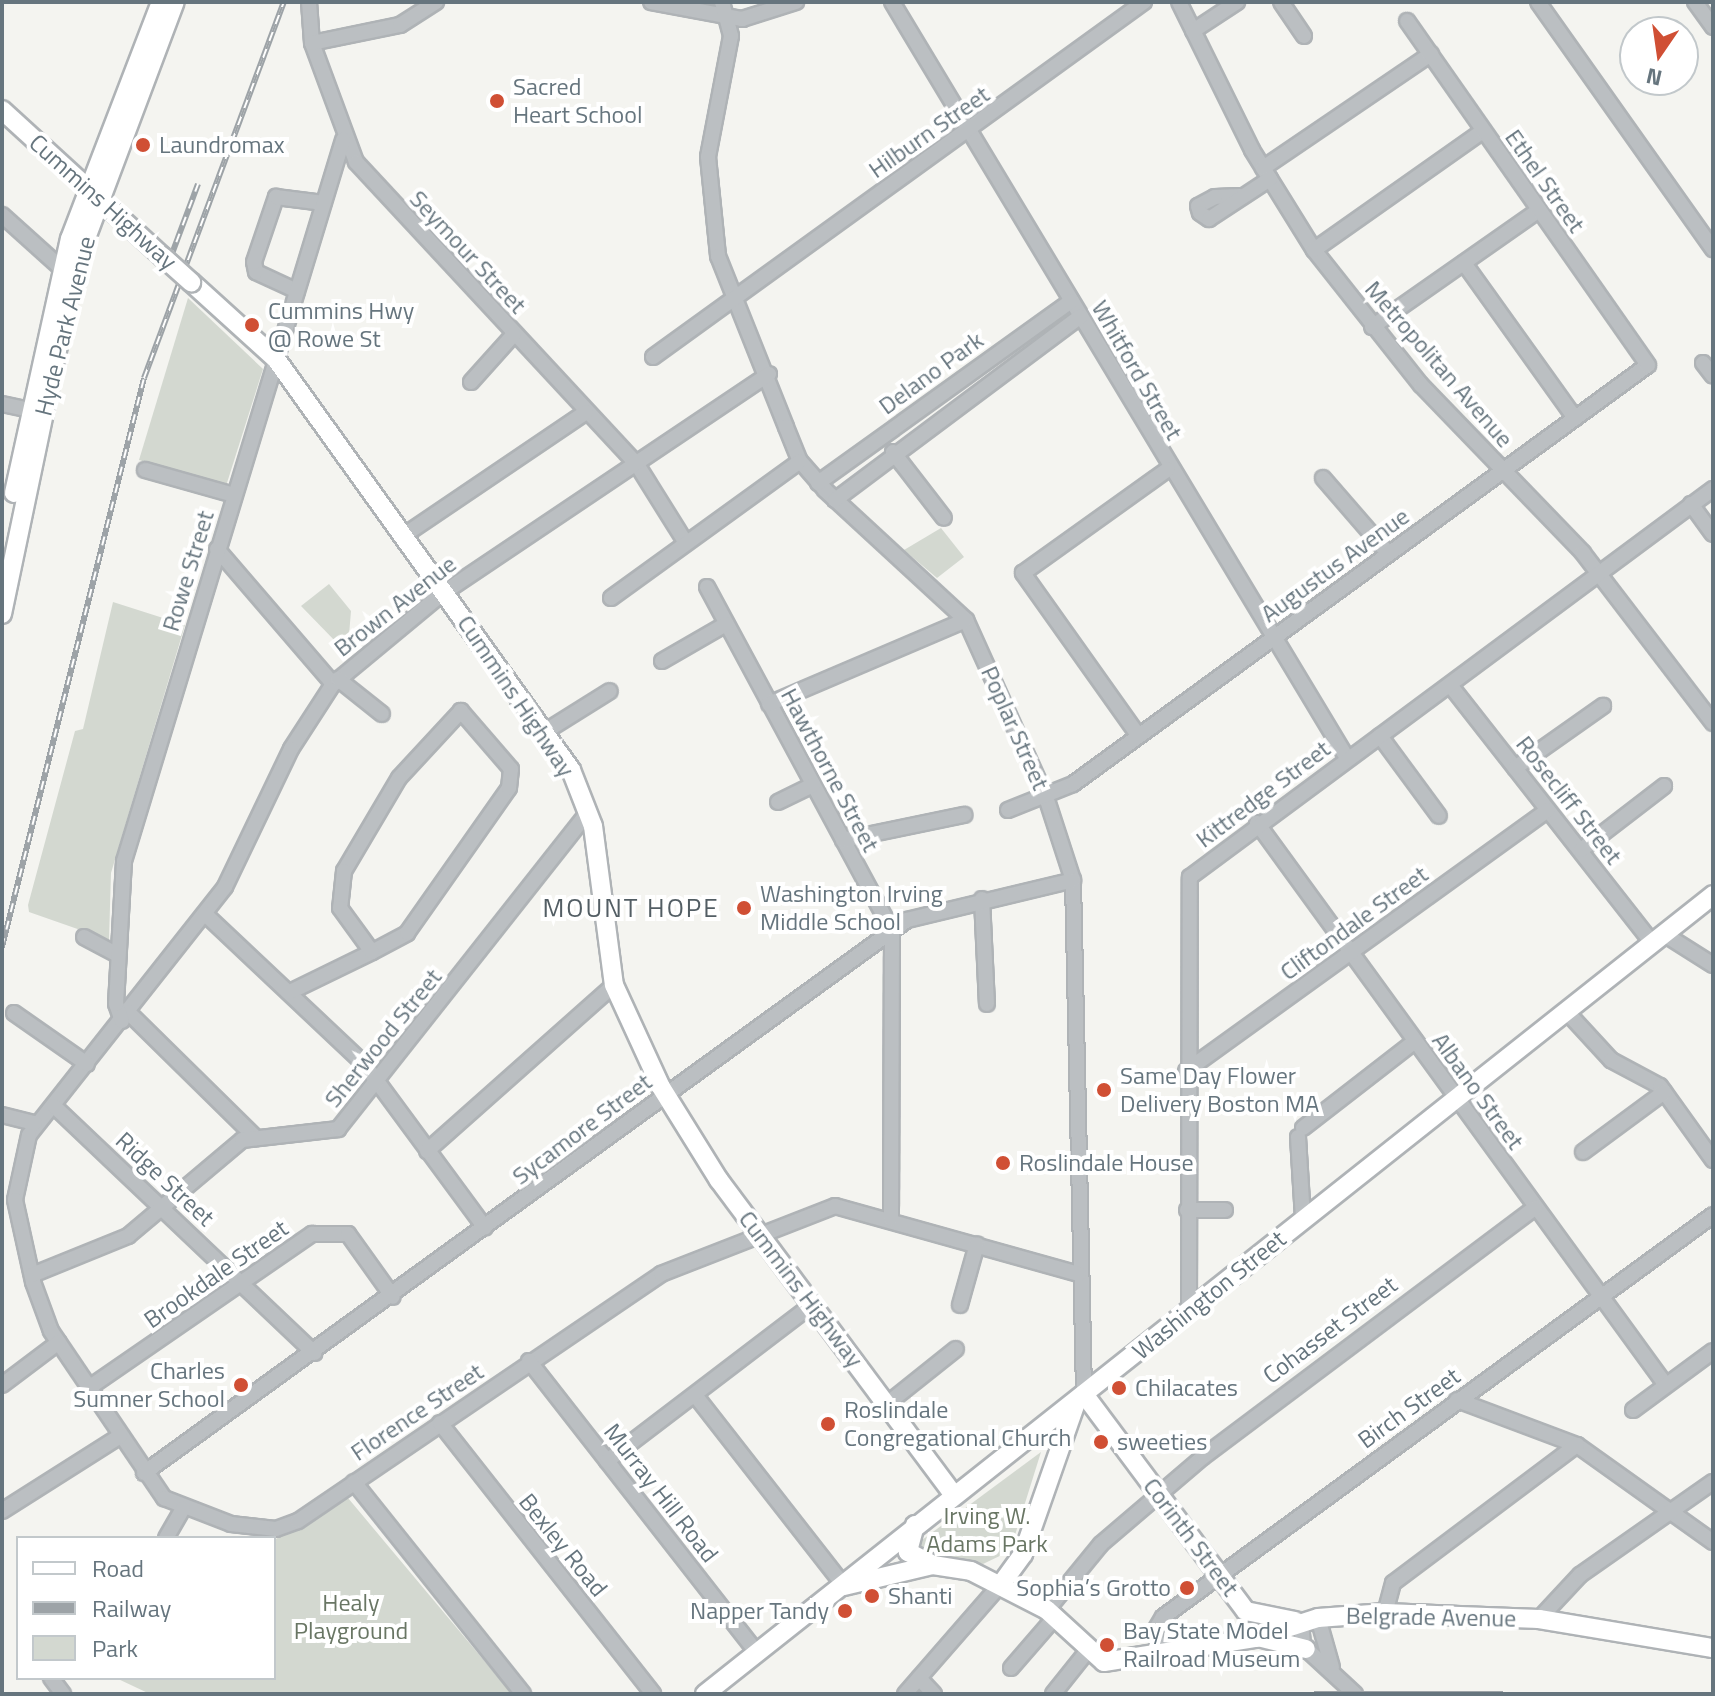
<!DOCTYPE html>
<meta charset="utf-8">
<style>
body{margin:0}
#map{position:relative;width:1715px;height:1696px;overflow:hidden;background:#f4f4f0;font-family:"Titillium Web",sans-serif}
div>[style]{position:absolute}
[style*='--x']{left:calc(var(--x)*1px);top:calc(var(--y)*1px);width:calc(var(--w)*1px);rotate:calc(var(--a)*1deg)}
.green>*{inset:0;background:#d3d8d0}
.roads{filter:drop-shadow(2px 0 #afb3b6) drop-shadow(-2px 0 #afb3b6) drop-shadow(0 2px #afb3b6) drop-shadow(0 -2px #afb3b6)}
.minor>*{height:14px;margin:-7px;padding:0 7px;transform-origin:7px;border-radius:7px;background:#bbbfc2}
.major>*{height:18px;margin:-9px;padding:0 9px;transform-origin:9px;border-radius:9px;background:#fff}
.rail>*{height:6px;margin-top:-3px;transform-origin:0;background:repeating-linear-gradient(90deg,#fff 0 9px,#9da3a7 0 18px);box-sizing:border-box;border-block:2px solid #9da3a7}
.bridges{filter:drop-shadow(2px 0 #afb3b6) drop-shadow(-2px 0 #afb3b6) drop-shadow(0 2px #afb3b6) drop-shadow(0 -2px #afb3b6)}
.major-bridge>*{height:18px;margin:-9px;padding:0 9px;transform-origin:9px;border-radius:9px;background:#fff}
.dots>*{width:22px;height:22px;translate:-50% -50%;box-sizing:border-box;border:4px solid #fff;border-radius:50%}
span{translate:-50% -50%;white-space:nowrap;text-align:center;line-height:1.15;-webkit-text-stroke:8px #fff;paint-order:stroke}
.poi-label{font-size:24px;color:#66757e}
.left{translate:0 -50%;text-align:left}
.right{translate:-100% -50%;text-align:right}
.street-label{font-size:24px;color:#66757e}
.park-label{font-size:24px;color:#697664}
.neighbourhood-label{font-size:26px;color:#535e64;letter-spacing:2px}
.frame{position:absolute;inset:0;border:4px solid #66757e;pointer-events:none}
.legend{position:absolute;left:16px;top:1536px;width:260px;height:144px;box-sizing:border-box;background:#fff;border:2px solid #c2c8cb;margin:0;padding:10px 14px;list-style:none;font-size:24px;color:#66757e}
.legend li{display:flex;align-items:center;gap:16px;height:40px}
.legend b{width:40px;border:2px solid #c2c8cb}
.north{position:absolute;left:1619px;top:16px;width:80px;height:80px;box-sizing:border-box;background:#fff;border:2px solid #c2c8cb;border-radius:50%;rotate:193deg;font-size:22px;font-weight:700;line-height:32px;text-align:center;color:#66757e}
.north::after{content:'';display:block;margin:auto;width:28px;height:36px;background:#d04f34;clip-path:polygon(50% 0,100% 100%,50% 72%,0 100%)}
</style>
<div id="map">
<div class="green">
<div style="clip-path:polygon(188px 298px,263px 369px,226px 486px,139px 460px)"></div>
<div style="clip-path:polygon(941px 528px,964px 557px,937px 578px,904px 550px)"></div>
<div style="clip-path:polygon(329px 584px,351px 611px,349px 635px,337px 643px,301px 606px)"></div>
<div style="clip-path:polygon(113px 602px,185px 625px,111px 873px,109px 940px,29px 912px,28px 905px,75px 731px,83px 729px)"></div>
<div style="clip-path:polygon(1041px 1452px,1010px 1551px,983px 1564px,919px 1551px,918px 1543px)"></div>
<div style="clip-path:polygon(348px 1498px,512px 1694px,150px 1694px,116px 1678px,274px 1678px,274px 1540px)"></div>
</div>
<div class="roads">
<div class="minor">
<div style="--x:309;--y:2;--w:41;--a:85.8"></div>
<div style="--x:312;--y:43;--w:127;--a:69.7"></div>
<div style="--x:356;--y:162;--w:411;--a:47.1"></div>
<div style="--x:636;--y:463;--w:94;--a:58"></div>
<div style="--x:651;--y:2;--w:93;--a:10.6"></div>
<div style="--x:742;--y:19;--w:57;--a:-17.5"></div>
<div style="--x:722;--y:2;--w:35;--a:75"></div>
<div style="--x:731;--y:36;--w:123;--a:100.8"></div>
<div style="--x:708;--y:157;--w:100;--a:84.2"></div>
<div style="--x:718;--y:256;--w:184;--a:68.3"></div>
<div style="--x:786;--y:427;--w:37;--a:68"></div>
<div style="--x:800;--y:461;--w:38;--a:49"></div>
<div style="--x:825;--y:490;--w:192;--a:42.7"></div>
<div style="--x:966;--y:620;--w:194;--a:65.7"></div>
<div style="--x:1046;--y:797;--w:87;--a:72"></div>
<div style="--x:1073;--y:880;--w:514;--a:88.77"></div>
<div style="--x:892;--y:2;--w:882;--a:58.96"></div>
<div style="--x:1179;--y:2;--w:165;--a:63.7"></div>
<div style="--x:1252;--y:150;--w:118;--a:58.2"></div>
<div style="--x:1314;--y:250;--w:172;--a:51.6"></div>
<div style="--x:1421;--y:385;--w:233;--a:46"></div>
<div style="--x:1583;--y:553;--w:214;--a:52.6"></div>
<div style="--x:1281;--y:2;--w:41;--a:55.9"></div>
<div style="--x:1538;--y:2;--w:303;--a:54.7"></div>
<div style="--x:1695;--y:2;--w:31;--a:54"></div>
<div style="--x:1193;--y:31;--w:53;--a:-33.4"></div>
<div style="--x:312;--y:43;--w:90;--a:-11.6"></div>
<div style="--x:400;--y:25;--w:43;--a:-32.6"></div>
<div style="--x:1263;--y:168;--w:203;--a:-34.2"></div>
<div style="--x:1240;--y:196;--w:25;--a:178"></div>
<div style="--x:1215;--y:197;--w:19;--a:152"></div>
<div style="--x:1198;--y:206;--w:7;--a:74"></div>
<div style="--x:1200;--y:213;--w:11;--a:34"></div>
<div style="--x:1209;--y:219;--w:73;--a:-33.3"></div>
<div style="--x:2;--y:215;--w:79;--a:41.9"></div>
<div style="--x:1314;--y:250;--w:207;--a:-35.2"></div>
<div style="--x:1464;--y:263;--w:191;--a:54.4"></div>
<div style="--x:297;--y:291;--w:45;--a:-155.1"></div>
<div style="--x:256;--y:272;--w:10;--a:-101"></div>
<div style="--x:254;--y:262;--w:69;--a:-71.3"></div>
<div style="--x:276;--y:197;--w:48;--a:7.1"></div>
<div style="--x:1372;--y:327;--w:200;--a:-35"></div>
<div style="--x:653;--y:357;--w:606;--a:-35.87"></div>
<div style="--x:1703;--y:363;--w:16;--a:52"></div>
<div style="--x:769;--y:374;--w:391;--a:146.1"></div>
<div style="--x:444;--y:592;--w:144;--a:140.3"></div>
<div style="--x:333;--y:684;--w:77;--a:122.9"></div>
<div style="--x:291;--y:749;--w:153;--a:115.6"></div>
<div style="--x:225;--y:887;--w:316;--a:128.3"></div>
<div style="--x:29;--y:1135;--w:66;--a:102.2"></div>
<div style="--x:15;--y:1200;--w:84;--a:77.6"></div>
<div style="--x:33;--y:1282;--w:52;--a:69.8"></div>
<div style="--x:51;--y:1331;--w:202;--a:55.9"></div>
<div style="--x:164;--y:1498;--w:72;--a:21.2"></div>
<div style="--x:231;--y:1524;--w:45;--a:6.3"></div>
<div style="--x:276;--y:1529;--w:23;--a:-20"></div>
<div style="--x:298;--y:1521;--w:439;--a:-34.2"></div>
<div style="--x:661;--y:1274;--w:187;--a:-21.3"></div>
<div style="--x:835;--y:1206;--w:253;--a:15.6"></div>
<div style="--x:471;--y:382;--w:64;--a:-48.1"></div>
<div style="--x:2;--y:404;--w:29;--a:12"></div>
<div style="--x:893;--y:452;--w:83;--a:52.3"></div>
<div style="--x:145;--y:470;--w:92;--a:15.7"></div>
<div style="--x:1323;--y:478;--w:99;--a:49.1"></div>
<div style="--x:818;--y:483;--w:312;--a:-35.7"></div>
<div style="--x:835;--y:500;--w:306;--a:-36.8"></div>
<div style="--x:1691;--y:504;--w:37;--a:54"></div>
<div style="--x:403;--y:536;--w:221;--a:-34.1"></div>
<div style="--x:217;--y:549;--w:178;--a:49.3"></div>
<div style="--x:707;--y:587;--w:390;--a:61.7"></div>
<div style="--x:892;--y:930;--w:289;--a:90.2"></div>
<div style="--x:611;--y:598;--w:233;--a:-35.9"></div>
<div style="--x:662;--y:661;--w:74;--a:-30"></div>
<div style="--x:338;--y:679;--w:56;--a:38.5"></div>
<div style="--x:1450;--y:685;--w:328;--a:51.9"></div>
<div style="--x:769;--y:704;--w:214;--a:-23.1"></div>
<div style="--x:546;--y:731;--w:75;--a:-32"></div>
<div style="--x:1138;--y:735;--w:199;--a:-125.4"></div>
<div style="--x:1023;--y:573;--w:178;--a:-35.6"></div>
<div style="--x:1380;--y:736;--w:99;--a:53.6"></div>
<div style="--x:1515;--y:768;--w:108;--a:-35.2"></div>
<div style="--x:778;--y:802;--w:39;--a:-26"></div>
<div style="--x:1008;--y:810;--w:70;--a:-21.8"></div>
<div style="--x:1073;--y:784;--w:711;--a:-36.08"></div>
<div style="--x:1648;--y:365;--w:420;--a:-125"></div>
<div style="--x:1257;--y:823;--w:694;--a:53.97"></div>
<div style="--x:843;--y:840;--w:124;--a:-11.7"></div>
<div style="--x:1581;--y:850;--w:105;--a:-37.6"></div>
<div style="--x:982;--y:899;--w:105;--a:87.3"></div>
<div style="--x:205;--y:914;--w:220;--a:43.3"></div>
<div style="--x:365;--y:1065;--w:202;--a:53.6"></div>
<div style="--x:1664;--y:934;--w:58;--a:32.3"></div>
<div style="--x:84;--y:937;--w:38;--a:28"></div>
<div style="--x:290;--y:992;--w:91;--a:-26"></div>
<div style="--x:372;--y:952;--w:40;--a:-28"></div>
<div style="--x:407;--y:933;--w:177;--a:-54.9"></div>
<div style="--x:509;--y:788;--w:19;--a:-84"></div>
<div style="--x:511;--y:769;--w:77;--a:-130.8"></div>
<div style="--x:461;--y:711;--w:91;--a:132.8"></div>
<div style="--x:399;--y:778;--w:108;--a:120.6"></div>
<div style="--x:344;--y:871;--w:37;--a:96"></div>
<div style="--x:340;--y:908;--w:54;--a:54"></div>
<div style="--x:1566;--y:1011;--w:67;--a:47.4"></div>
<div style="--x:1611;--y:1060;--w:55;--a:28"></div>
<div style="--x:1660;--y:1086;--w:91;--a:54.4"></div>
<div style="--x:128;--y:1012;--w:180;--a:44.5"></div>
<div style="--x:14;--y:1013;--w:89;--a:34.9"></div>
<div style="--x:122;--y:1021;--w:18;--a:-109"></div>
<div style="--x:116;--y:1004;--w:143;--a:-86.8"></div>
<div style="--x:124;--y:861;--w:754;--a:-73.1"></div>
<div style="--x:1186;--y:1071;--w:446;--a:-35.8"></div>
<div style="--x:54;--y:1106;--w:359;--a:43.5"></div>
<div style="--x:2;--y:1115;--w:34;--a:14"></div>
<div style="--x:1303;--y:1128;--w:142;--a:-37.8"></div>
<div style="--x:1298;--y:1137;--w:82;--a:86.5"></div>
<div style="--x:427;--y:1151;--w:250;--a:-41.6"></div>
<div style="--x:1583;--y:1152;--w:101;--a:-36.5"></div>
<div style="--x:1187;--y:1210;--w:38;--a:0"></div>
<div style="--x:32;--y:1275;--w:104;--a:-22.1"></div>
<div style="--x:128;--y:1236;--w:149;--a:-40.1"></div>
<div style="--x:242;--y:1140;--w:97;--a:-6.5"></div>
<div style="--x:338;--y:1129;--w:404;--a:-51.7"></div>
<div style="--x:960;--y:1305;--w:63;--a:-74.4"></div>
<div style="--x:1189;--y:1311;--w:434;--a:-89.9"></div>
<div style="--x:1190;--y:877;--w:651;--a:-36.57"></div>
<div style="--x:529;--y:1361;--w:370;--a:52"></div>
<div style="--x:2;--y:1385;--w:71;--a:-37"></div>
<div style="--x:90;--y:1387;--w:270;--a:-34.6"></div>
<div style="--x:312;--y:1234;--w:36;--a:0"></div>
<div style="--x:348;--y:1234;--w:77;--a:54.5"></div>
<div style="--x:695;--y:1395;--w:242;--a:52"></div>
<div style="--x:1457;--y:1400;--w:128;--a:20.6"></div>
<div style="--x:1577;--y:1445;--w:167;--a:35.5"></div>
<div style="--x:887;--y:1404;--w:88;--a:-38.6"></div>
<div style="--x:1633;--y:1410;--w:99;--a:-36.4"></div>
<div style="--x:440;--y:1423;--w:345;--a:51.8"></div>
<div style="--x:607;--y:1461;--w:259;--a:-37.3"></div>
<div style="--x:144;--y:1473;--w:942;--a:-35.93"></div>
<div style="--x:907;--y:920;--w:171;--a:-13.5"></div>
<div style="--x:354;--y:1482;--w:271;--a:51.4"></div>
<div style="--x:2;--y:1511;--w:140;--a:-32.4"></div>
<div style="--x:166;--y:1538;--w:34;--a:-60"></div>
<div style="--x:1047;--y:1610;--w:85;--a:-50.7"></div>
<div style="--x:1101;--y:1544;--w:134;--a:-40.5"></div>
<div style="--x:1203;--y:1457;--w:415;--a:-36.9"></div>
<div style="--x:1385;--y:1613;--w:31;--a:-75"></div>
<div style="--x:1393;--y:1583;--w:230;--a:-36.9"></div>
<div style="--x:1318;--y:1618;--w:51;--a:74.1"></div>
<div style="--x:1539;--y:1619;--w:60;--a:-47"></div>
<div style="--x:1580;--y:1575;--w:162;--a:-35"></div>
<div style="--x:1301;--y:1622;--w:24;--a:85"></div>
<div style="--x:1303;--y:1646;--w:71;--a:42.7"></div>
<div style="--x:1161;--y:1650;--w:19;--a:-111"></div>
<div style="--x:1154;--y:1632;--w:17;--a:-59"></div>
<div style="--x:1163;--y:1617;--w:681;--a:-36.16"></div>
<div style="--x:1011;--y:1668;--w:69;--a:-49.1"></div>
<div style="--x:51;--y:1678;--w:20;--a:53"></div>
<div style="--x:919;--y:1678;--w:22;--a:47"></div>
<div style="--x:905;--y:1694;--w:147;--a:-48.9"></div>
<div style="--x:1053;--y:1694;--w:58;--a:-51.3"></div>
</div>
<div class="major">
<div style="--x:2;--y:110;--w:218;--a:42.4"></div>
<div style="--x:191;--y:282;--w:115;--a:42.2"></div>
<div style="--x:276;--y:359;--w:506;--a:54.33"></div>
<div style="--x:571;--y:770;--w:60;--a:68.6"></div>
<div style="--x:593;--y:826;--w:160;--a:82.5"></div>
<div style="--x:614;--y:985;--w:112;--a:65.3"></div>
<div style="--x:661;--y:1087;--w:110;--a:58.1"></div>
<div style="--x:719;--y:1180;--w:393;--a:53.3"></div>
<div style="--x:14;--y:493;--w:260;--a:-77.6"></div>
<div style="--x:70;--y:239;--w:254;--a:-69"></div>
<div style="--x:2;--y:614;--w:351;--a:-78.2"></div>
<div style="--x:74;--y:270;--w:286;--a:-69.4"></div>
<div style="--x:1084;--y:1394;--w:271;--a:53.3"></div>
<div style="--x:1246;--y:1611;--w:50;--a:11.5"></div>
<div style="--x:915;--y:1525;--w:28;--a:105"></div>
<div style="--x:908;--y:1552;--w:28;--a:27"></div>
<div style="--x:1002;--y:1583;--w:36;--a:-54"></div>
<div style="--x:1023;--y:1554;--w:160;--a:-70.7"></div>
<div style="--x:844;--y:1586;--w:91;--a:-13.3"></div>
<div style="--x:933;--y:1565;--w:38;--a:9"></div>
<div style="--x:971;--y:1571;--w:85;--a:27.2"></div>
<div style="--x:1047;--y:1610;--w:77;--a:42.4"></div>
<div style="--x:1104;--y:1662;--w:154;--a:-9"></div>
<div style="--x:1256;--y:1638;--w:65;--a:-17.9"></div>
<div style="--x:1318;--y:1618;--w:67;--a:-4.3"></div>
<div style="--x:1385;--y:1613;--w:154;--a:2.2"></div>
<div style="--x:1539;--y:1619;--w:176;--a:9.5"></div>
<div style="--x:1262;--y:1638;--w:45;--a:14"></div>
<div style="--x:705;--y:1694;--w:1286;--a:-38.4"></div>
</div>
</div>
<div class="rail">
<div style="--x:170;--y:259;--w:80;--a:-69.5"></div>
<div style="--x:2;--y:947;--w:586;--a:-75.99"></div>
<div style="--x:144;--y:378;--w:401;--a:-69.6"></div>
<div style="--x:1314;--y:1694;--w:189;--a:0"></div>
</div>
<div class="bridges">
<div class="major-bridge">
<div style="--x:163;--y:257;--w:38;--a:42"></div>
</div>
</div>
<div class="dots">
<div style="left:497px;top:101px;background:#d04f34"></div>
<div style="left:143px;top:145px;background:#d04f34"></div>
<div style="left:252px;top:325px;background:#d04f34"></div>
<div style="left:744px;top:908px;background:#d04f34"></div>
<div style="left:1104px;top:1090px;background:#d04f34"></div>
<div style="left:1003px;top:1163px;background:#d04f34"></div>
<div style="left:241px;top:1385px;background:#d04f34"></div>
<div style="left:1119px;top:1388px;background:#d04f34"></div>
<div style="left:828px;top:1424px;background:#d04f34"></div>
<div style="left:1101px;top:1442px;background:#d04f34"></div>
<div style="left:1187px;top:1588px;background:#d04f34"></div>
<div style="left:872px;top:1596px;background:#d04f34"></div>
<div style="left:845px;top:1611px;background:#d04f34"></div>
<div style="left:1107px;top:1645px;background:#d04f34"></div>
</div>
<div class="poi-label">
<span class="left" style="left:513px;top:101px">Sacred<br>Heart School</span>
<span class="left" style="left:159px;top:145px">Laundromax</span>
<span class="left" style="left:268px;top:325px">Cummins Hwy<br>@ Rowe St</span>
<span class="left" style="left:760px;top:908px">Washington Irving<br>Middle School</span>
<span class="left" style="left:1120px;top:1090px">Same Day Flower<br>Delivery Boston MA</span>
<span class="left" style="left:1019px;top:1163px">Roslindale House</span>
<span class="right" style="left:225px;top:1385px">Charles<br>Sumner School</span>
<span class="left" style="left:1135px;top:1388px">Chilacates</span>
<span class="left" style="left:844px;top:1424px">Roslindale<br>Congregational Church</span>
<span class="left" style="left:1117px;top:1442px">sweeties</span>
<span class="right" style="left:1171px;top:1588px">Sophia’s Grotto</span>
<span class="left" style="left:888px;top:1596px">Shanti</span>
<span class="right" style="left:829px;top:1611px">Napper Tandy</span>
<span class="left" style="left:1123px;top:1645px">Bay State Model<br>Railroad Museum</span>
</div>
<div class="street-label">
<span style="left:929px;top:132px;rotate:-35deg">Hilburn Street</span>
<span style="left:1545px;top:181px;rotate:55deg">Ethel Street</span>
<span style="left:103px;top:202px;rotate:42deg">Cummins Highway</span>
<span style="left:468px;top:252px;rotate:47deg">Seymour Street</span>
<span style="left:65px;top:326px;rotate:-76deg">Hyde Park Avenue</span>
<span style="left:1439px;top:364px;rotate:49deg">Metropolitan Avenue</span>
<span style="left:1137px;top:370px;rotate:60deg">Whitford Street</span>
<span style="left:931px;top:373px;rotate:-36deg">Delano Park</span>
<span style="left:1335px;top:565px;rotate:-36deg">Augustus Avenue</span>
<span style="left:188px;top:571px;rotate:-73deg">Rowe Street</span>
<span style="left:395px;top:606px;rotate:-38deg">Brown Avenue</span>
<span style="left:516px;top:696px;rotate:56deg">Cummins Highway</span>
<span style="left:1015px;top:728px;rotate:66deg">Poplar Street</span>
<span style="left:830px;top:770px;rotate:62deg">Hawthorne Street</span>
<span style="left:1263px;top:794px;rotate:-37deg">Kittredge Street</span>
<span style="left:1569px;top:800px;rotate:52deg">Rosecliff Street</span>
<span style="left:1354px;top:923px;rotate:-36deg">Cliftondale Street</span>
<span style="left:383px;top:1038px;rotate:-51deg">Sherwood Street</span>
<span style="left:1478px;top:1091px;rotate:54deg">Albano Street</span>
<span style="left:582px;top:1129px;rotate:-37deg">Sycamore Street</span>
<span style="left:165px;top:1179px;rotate:43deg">Ridge Street</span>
<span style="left:216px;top:1274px;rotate:-35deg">Brookdale Street</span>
<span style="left:801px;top:1289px;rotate:53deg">Cummins Highway</span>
<span style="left:1209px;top:1295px;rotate:-39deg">Washington Street</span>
<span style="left:1330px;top:1330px;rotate:-37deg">Cohasset Street</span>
<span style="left:1409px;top:1408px;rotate:-36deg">Birch Street</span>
<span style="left:417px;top:1412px;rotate:-34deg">Florence Street</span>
<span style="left:661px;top:1493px;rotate:52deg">Murray Hill Road</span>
<span style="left:1191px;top:1537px;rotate:53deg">Corinth Street</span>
<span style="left:563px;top:1545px;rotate:51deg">Bexley Road</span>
<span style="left:1431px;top:1617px;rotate:1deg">Belgrade Avenue</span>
</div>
<div class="park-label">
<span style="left:987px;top:1530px">Irving W.<br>Adams Park</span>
<span style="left:351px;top:1617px">Healy<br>Playground</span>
</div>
<div class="neighbourhood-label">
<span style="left:631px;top:908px">MOUNT HOPE</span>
</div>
<div class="frame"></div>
<ul class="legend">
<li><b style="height:10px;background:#fff"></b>Road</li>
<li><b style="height:10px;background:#9da3a7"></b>Railway</li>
<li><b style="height:22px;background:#d3d8d0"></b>Park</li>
</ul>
<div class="north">N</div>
</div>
